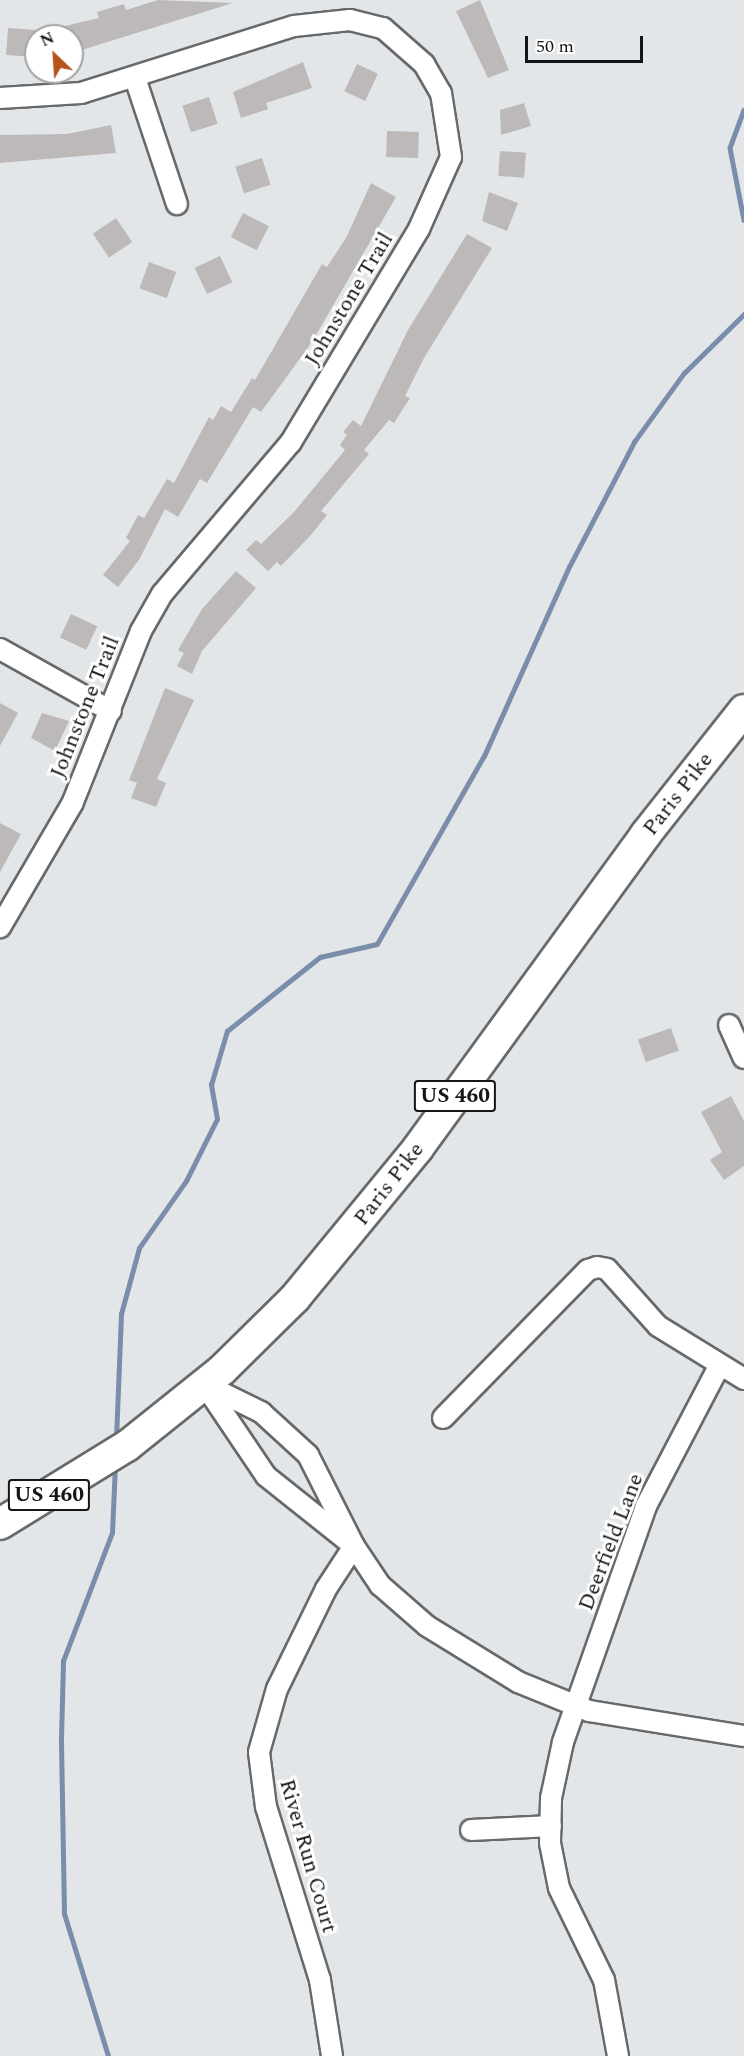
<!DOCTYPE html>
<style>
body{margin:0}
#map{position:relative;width:744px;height:2056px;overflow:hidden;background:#e3e6e8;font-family:Spectral,serif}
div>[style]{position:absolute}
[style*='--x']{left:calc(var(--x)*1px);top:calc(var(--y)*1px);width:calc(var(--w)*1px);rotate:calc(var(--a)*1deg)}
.stream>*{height:4.5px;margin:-2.25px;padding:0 2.25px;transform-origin:2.25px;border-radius:2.25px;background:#7a8dab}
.building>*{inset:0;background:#bdb9b9;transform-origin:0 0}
.roads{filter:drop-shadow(2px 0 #67696b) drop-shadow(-2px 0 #67696b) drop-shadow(0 2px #67696b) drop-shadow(0 -2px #67696b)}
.street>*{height:20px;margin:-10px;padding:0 10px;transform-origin:10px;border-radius:10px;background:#fff}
.primary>*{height:30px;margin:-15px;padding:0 15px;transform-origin:15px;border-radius:15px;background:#fff}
span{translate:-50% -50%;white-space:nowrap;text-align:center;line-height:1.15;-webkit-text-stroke:6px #fff;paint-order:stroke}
.shield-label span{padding:2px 4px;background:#fff;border:2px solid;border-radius:4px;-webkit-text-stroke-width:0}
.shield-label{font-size:21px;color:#151617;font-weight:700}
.street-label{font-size:22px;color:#151617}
.north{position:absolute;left:24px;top:24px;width:60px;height:60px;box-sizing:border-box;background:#fff;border:2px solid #a1a2a2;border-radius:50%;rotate:335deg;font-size:16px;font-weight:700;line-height:24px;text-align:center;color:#151617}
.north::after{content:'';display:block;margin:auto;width:21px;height:27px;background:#b6531b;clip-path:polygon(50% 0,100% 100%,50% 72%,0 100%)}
.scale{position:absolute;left:525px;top:36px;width:118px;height:27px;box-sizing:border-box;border:3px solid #151617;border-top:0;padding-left:8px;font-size:18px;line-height:21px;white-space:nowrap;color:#151617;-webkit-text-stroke:4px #fff;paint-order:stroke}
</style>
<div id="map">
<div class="stream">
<div style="--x:744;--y:110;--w:40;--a:110.2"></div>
<div style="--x:730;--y:148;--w:73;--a:79"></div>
<div style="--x:116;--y:1439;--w:125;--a:-87.7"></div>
<div style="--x:121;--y:1314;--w:68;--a:-74.7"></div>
<div style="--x:139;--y:1248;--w:82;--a:-55"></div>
<div style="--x:186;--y:1181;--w:69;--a:-63.4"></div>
<div style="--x:217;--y:1119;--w:35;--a:-100"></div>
<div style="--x:211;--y:1085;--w:56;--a:-73.5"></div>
<div style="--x:227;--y:1031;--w:119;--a:-38.5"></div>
<div style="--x:320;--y:957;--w:58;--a:-12.8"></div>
<div style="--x:377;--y:944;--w:216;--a:-60.4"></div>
<div style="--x:484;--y:756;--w:207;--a:-65.8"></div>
<div style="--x:569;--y:567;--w:141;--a:-62.5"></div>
<div style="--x:634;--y:442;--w:85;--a:-54.1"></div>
<div style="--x:684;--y:373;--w:84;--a:-44.5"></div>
<div style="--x:108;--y:2056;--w:149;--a:-107.2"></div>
<div style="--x:64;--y:1914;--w:175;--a:-91"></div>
<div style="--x:61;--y:1739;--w:78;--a:-88.5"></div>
<div style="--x:63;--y:1661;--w:137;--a:-69.1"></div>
<div style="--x:112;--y:1533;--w:68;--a:-87.5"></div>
</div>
<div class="building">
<div style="clip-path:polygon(158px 0,233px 3px,72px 53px,72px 36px,43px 36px,43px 31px,99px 18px,97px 12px,124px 4px,126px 10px)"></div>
<div style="clip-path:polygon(480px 0,509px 70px,488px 78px,456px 11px)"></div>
<div style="left:8px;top:28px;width:28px;height:27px;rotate:4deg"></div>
<div style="clip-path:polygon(303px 62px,312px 88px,266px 103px,268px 109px,241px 118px,233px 92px)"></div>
<div style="left:357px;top:64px;width:23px;height:30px;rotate:25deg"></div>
<div style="left:209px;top:97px;width:28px;height:28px;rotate:72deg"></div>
<div style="clip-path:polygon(524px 103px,531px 126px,501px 135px,500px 110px)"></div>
<div style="clip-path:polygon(111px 125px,116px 153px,0 163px,0 135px,67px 134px)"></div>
<div style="left:387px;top:131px;width:32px;height:26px;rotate:2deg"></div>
<div style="left:500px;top:151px;width:26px;height:25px;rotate:4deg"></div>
<div style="left:262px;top:158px;width:28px;height:28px;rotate:72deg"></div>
<div style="clip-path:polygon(371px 183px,396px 197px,312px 342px,261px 412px,253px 407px,207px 483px,200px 479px,178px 517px,165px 509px,139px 560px,118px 587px,103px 575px,130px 541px,126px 538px,138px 515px,144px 518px,167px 479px,174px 483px,209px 417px,213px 420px,221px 406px,231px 412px,252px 378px,255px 380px,322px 264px,327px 267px,346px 238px)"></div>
<div style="clip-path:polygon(489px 192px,518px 203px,507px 231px,482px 221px)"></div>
<div style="left:243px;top:213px;width:29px;height:27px;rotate:27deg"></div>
<div style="left:116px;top:218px;width:29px;height:28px;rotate:56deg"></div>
<div style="clip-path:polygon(467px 234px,492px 248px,424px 358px,405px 396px,410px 398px,394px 423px,389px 420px,364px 450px,369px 454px,321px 511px,327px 515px,310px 536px,281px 566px,277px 562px,268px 571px,246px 550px,256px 540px,261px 544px,294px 512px,345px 450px,340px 445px,347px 435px,343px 432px,353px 420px,361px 426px,408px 330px)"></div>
<div style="left:220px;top:256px;width:29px;height:28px;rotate:65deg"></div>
<div style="left:149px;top:262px;width:29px;height:28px;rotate:20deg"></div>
<div style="clip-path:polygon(236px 571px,256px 588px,202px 651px,192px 674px,177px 666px,184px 653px,178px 650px,202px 609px)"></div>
<div style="left:71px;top:614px;width:29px;height:26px;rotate:25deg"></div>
<div style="clip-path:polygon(165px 688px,194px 700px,157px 779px,166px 783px,156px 807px,131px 798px,137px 783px,129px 780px)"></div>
<div style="clip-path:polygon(0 703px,18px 713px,0 746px)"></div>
<div style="clip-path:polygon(42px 713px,69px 721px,55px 751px,31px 738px)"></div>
<div style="clip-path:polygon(0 823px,21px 834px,0 872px)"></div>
<div style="left:671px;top:1028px;width:24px;height:35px;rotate:71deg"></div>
<div style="clip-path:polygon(731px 1096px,744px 1121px,744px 1166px,724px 1180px,710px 1160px,722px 1152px,701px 1112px)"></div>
</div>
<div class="roads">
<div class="street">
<div style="--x:135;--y:78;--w:133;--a:71.6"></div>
<div style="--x:0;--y:98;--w:81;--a:-3.5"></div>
<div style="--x:81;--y:93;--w:223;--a:-17.5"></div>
<div style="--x:294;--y:26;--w:56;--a:-6.1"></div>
<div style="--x:350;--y:20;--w:34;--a:14"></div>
<div style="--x:383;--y:28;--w:55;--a:41.3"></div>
<div style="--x:424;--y:64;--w:34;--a:60"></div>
<div style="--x:441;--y:93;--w:65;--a:81.1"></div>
<div style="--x:451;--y:157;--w:79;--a:114"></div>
<div style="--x:419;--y:229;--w:249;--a:121"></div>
<div style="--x:291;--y:442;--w:199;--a:130.3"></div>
<div style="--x:162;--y:594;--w:43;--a:119.6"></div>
<div style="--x:141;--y:631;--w:186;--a:111.7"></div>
<div style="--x:72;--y:804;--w:143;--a:120.3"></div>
<div style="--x:0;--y:649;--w:127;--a:29.2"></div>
<div style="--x:729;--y:1025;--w:36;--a:66"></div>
<div style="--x:204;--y:1384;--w:111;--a:56"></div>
<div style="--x:266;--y:1476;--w:112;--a:38.5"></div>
<div style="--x:354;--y:1546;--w:47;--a:56.3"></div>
<div style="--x:380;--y:1585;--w:62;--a:41.1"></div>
<div style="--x:427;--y:1626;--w:107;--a:31.6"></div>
<div style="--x:518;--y:1682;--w:77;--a:22.2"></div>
<div style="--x:589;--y:1711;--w:157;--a:9.2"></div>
<div style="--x:204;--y:1384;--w:64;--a:26.2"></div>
<div style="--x:261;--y:1412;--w:64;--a:42.5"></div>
<div style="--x:308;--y:1455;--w:102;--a:63.2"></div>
<div style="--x:443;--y:1418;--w:207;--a:-45.6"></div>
<div style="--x:588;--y:1270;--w:9;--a:-18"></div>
<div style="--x:597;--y:1267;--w:10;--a:11"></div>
<div style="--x:607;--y:1269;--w:76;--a:48.2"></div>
<div style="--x:658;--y:1326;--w:101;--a:31.6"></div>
<div style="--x:471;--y:1830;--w:80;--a:-2.9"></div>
<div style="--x:332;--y:2056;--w:77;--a:-99"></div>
<div style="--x:320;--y:1980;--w:181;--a:-107.3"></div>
<div style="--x:266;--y:1807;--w:55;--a:-97.3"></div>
<div style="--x:259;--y:1752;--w:66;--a:-74.1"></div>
<div style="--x:277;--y:1689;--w:111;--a:-63.9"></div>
<div style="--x:326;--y:1589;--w:51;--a:-56.9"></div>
<div style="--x:618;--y:2056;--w:77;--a:-100.4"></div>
<div style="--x:604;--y:1980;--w:102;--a:-116.1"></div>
<div style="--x:559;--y:1888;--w:46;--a:-101.3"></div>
<div style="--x:550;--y:1843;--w:45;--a:-88.7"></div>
<div style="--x:551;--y:1798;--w:57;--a:-77.9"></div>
<div style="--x:563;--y:1742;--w:250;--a:-70.6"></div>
<div style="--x:646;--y:1506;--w:156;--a:-62.4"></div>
</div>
<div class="primary">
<div style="--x:0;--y:1524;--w:149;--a:-31.6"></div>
<div style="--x:127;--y:1446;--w:122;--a:-38.7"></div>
<div style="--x:222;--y:1370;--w:103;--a:-44.6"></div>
<div style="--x:295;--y:1298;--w:194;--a:-50.6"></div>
<div style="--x:418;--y:1148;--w:388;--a:-54"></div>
<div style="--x:646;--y:834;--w:158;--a:-51.7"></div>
</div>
</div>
<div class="shield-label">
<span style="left:455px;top:1096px">US 460</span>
<span style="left:49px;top:1495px">US 460</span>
</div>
<div class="street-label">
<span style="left:349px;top:299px;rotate:-59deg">Johnstone Trail</span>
<span style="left:85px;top:707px;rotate:-68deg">Johnstone Trail</span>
<span style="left:678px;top:794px;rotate:-52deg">Paris Pike</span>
<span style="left:389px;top:1184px;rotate:-52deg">Paris Pike</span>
<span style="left:611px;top:1542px;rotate:-69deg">Deerfield Lane</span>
<span style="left:308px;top:1856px;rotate:74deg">River Run Court</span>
</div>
<div class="north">N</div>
<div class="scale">50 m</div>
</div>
